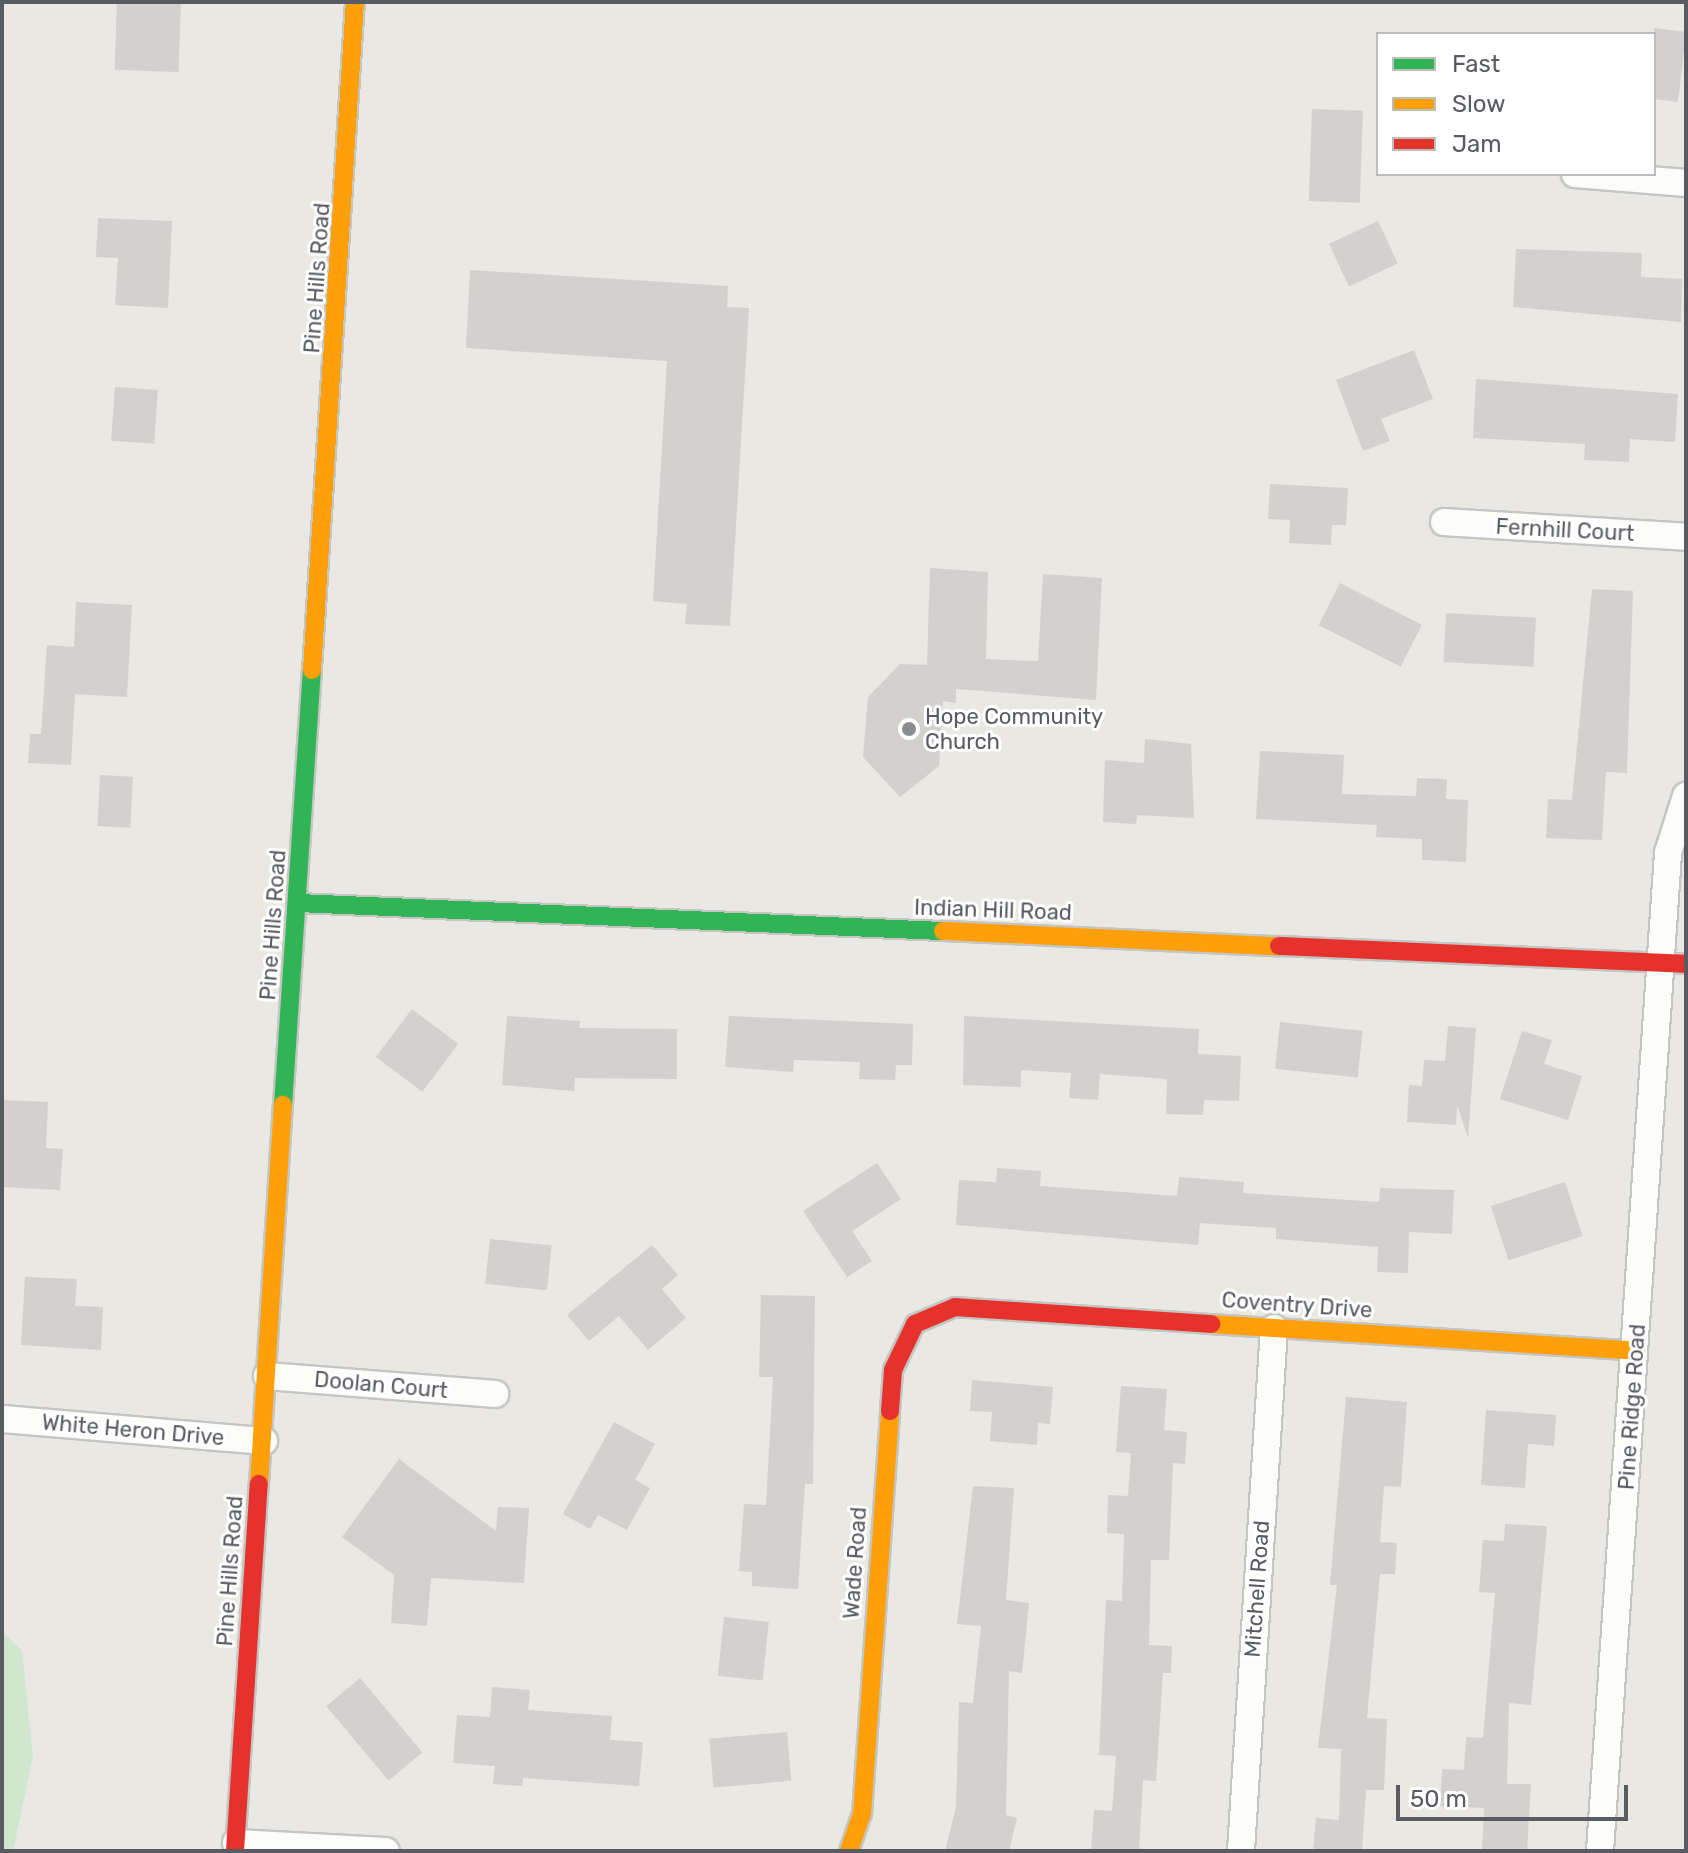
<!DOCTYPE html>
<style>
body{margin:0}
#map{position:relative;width:1688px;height:1853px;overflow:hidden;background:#e9e8e2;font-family:Rubik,sans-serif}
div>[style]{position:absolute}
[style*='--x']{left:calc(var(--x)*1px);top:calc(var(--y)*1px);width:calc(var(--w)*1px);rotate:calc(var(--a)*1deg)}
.green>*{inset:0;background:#d0e6cf}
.building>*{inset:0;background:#d2d1cd;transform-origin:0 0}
.roads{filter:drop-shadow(2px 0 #c5c6c4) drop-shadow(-2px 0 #c5c6c4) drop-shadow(0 2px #c5c6c4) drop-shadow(0 -2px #c5c6c4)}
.street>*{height:26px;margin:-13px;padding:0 13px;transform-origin:13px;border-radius:13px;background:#fcfcfb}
.fast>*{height:18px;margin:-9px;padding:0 9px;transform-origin:9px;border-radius:9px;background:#30b455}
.slow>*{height:18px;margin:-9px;padding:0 9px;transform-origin:9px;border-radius:9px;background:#ff9f0a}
.jam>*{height:18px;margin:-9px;padding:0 9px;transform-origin:9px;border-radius:9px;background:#e5322d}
.dots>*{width:22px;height:22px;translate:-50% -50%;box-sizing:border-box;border:4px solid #fff;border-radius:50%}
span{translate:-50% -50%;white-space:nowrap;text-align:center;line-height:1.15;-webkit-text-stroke:6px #fff;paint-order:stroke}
.street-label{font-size:22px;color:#585b61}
.poi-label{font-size:22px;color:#585b61}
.left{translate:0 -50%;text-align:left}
.frame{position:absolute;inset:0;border:4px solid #585b61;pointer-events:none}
.legend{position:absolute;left:1376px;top:32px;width:280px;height:144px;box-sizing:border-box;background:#fff;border:2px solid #bcbdc0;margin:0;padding:10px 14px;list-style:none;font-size:24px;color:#585b61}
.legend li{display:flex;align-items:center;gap:16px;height:40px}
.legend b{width:40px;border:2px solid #bcbdc0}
.scale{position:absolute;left:1396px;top:1785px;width:232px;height:36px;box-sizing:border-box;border:4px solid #585b61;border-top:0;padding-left:10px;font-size:24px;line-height:28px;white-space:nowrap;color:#585b61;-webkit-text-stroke:6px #fff;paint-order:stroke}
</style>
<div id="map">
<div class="green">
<div style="clip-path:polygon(2px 1631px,22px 1651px,33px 1756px,13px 1851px,2px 1851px)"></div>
</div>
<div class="building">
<div style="left:181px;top:2px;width:70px;height:64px;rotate:92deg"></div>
<div style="clip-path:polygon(1654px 28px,1686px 32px,1678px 102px,1654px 99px)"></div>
<div style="left:1312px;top:109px;width:51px;height:92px;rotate:2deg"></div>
<div style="clip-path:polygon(98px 218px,172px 221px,168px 308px,115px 305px,118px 258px,96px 257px)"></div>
<div style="left:1378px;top:221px;width:47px;height:54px;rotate:65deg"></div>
<div style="clip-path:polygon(1516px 249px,1642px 253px,1641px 277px,1682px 279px,1681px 322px,1513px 307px)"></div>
<div style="clip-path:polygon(470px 270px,728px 286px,727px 307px,749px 308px,730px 626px,685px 624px,687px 604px,653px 601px,667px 361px,466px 348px)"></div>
<div style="clip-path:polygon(1414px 350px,1433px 399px,1381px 419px,1390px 441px,1363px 451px,1336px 380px)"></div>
<div style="clip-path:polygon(1476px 379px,1678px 394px,1675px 442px,1630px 439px,1629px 462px,1584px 460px,1585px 444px,1473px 438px)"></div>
<div style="left:115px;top:387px;width:43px;height:54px;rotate:4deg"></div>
<div style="clip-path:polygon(1270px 484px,1348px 488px,1346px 525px,1332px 525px,1331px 545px,1289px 543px,1290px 520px,1268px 519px)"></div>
<div style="clip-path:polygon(930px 568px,988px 572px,986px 659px,1038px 661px,1043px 574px,1102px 578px,1096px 700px,956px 689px,956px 703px,943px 701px,939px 766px,900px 797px,863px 757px,868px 697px,900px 664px,927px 665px)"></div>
<div style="left:1340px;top:583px;width:92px;height:47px;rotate:27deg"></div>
<div style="clip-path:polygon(1592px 589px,1633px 591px,1627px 773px,1606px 772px,1602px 840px,1546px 838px,1548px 799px,1572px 800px)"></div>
<div style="clip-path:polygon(76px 602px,132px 605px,127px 697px,75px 694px,71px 765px,28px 763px,30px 734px,41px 734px,47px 645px,74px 647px)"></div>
<div style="left:1446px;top:613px;width:90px;height:49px;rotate:3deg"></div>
<div style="clip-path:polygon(1145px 739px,1191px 744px,1194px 818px,1137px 815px,1136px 824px,1103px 822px,1105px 760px,1144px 763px)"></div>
<div style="clip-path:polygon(1260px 751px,1344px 755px,1342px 794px,1416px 796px,1417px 778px,1447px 779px,1446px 799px,1468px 800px,1466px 862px,1422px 860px,1422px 839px,1376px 837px,1377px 825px,1256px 819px)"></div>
<div style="left:100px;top:775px;width:33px;height:51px;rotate:3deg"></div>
<div style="left:412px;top:1009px;width:58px;height:60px;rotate:37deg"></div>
<div style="clip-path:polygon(507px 1016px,580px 1021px,579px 1028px,677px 1029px,677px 1079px,575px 1078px,574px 1091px,502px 1085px)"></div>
<div style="clip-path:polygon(729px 1016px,913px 1024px,912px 1065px,896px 1065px,895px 1080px,859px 1079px,860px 1062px,794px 1060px,793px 1072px,725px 1067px)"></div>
<div style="clip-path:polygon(964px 1016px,1199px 1029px,1198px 1054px,1241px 1056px,1239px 1101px,1204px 1100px,1203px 1115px,1166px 1114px,1167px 1079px,1100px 1074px,1098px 1100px,1069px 1098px,1071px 1073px,1021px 1070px,1021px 1087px,963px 1085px)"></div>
<div style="left:1280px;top:1022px;width:83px;height:47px;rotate:6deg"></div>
<div style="clip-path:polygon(1448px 1026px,1476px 1028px,1468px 1138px,1457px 1105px,1456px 1125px,1407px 1122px,1409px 1085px,1422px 1086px,1424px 1060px,1445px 1061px)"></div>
<div style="clip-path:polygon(1522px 1031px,1552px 1040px,1544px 1064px,1582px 1076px,1568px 1120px,1500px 1099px)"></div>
<div style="clip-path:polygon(2px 1100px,48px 1102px,46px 1148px,63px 1149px,60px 1190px,2px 1187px)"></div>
<div style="clip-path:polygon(877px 1163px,901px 1199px,852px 1231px,872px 1261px,847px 1277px,803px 1211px)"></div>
<div style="clip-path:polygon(997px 1168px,1041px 1171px,1040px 1186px,1177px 1196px,1179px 1177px,1244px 1182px,1243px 1193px,1379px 1202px,1380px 1188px,1454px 1190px,1452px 1234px,1409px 1232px,1408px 1273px,1377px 1272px,1378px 1247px,1276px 1239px,1276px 1228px,1200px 1223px,1198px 1245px,956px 1225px,959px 1180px,996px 1182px)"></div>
<div style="left:1565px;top:1182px;width:57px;height:78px;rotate:72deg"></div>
<div style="left:490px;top:1239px;width:62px;height:45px;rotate:6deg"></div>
<div style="clip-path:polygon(652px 1245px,678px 1275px,662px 1289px,686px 1318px,648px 1350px,619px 1316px,589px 1341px,567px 1315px)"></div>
<div style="clip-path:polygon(25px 1277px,77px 1279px,75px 1306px,103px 1307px,101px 1350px,21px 1345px)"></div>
<div style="clip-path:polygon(761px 1295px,815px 1296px,813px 1484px,805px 1484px,798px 1589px,752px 1586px,752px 1572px,739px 1571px,744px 1504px,766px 1505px,773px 1377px,759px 1377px)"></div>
<div style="clip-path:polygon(972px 1380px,1053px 1387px,1050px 1424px,1038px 1423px,1037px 1445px,990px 1441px,992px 1412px,970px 1411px)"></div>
<div style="clip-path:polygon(1121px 1386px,1167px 1389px,1164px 1430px,1187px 1432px,1185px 1464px,1173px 1463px,1169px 1560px,1151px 1560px,1149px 1645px,1172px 1646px,1171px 1673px,1163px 1673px,1156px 1781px,1143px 1780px,1139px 1851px,1091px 1851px,1094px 1810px,1112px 1811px,1116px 1756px,1099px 1755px,1106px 1600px,1122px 1601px,1124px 1534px,1107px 1533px,1108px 1495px,1128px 1496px,1131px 1453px,1116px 1452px)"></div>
<div style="clip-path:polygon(1346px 1397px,1407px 1402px,1401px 1487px,1384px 1486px,1380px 1542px,1397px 1543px,1395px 1574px,1380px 1574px,1367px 1718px,1387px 1719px,1384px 1790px,1366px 1790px,1362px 1851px,1313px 1851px,1316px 1818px,1339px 1820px,1341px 1749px,1318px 1748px,1337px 1585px,1330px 1585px)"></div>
<div style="clip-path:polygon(1486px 1410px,1556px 1415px,1554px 1446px,1528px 1444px,1525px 1488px,1481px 1485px)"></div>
<div style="clip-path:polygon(614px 1422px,655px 1444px,635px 1480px,650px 1488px,627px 1530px,598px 1515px,590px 1529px,563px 1514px)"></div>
<div style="clip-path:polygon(399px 1459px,496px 1531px,498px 1507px,529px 1508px,524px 1583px,431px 1578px,427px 1626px,391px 1623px,394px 1575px,342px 1537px)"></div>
<div style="clip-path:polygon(973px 1486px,1014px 1488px,1006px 1600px,1029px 1603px,1022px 1673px,1009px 1671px,1006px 1815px,1017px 1818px,1009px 1851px,945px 1851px,956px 1807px,959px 1702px,973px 1703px,981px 1626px,957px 1624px)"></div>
<div style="clip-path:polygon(1505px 1524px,1547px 1526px,1531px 1705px,1509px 1703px,1507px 1784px,1531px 1784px,1527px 1851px,1482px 1851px,1484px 1808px,1440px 1806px,1442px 1769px,1464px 1770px,1466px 1737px,1483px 1738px,1495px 1593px,1479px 1592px,1483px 1540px,1504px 1541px)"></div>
<div style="left:724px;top:1617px;width:45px;height:59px;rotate:6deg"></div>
<div style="left:360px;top:1678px;width:97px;height:44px;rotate:50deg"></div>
<div style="clip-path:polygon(492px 1687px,530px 1690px,528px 1710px,612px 1716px,610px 1740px,643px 1742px,639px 1786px,523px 1778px,522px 1786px,493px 1784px,495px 1766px,453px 1763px,457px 1715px,490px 1717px)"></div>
<div style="left:787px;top:1732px;width:49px;height:78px;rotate:85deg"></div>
</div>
<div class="roads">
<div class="street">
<div style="--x:1575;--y:174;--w:111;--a:4.6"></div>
<div style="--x:1444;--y:522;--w:242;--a:3.5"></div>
<div style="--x:267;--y:1376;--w:229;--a:4.5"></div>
<div style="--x:2;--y:1419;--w:263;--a:4.8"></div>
<div style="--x:236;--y:1843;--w:150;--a:3.1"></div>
<div style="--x:1241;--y:1851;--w:524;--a:-86.39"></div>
<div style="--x:1600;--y:1851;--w:1000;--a:-86.1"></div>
<div style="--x:1668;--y:853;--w:60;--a:-72.5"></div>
</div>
<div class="fast">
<div style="--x:298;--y:903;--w:646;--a:2.49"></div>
<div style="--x:283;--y:1105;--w:436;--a:-86.2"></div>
</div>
<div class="slow">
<div style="--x:312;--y:670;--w:669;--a:-86.32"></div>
<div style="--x:943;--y:931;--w:336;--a:2.6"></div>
<div style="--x:1211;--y:1324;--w:426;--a:3.6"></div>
<div style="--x:259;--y:1484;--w:380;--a:-86.4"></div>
<div style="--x:849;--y:1851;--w:39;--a:-71"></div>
<div style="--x:862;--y:1814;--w:404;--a:-86"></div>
</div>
<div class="jam">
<div style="--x:1279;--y:946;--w:407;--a:2.5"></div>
<div style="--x:890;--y:1411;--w:41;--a:-85.8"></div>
<div style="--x:893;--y:1370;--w:51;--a:-64.4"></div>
<div style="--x:915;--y:1324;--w:43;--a:-23"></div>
<div style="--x:955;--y:1307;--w:257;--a:3.8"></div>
<div style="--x:235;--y:1851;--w:368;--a:-86.3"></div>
</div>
</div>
<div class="dots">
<div style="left:909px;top:729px;background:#8b8c8e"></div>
</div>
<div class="street-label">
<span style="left:317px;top:278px;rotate:-86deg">Pine Hills Road</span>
<span style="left:1565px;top:530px;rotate:3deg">Fernhill Court</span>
<span style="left:993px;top:910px;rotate:2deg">Indian Hill Road</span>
<span style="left:273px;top:925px;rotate:-86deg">Pine Hills Road</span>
<span style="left:1297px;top:1305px;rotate:4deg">Coventry Drive</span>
<span style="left:381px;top:1385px;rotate:5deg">Doolan Court</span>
<span style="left:1632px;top:1407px;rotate:-86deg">Pine Ridge Road</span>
<span style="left:133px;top:1430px;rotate:5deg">White Heron Drive</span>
<span style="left:855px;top:1563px;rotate:-86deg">Wade Road</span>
<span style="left:230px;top:1571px;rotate:-86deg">Pine Hills Road</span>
<span style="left:1257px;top:1589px;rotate:-86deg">Mitchell Road</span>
</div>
<div class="poi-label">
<span class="left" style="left:925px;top:729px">Hope Community<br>Church</span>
</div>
<div class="frame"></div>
<ul class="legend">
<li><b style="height:10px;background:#30b455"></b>Fast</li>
<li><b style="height:10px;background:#ff9f0a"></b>Slow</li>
<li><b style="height:10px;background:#e5322d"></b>Jam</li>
</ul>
<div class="scale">50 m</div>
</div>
